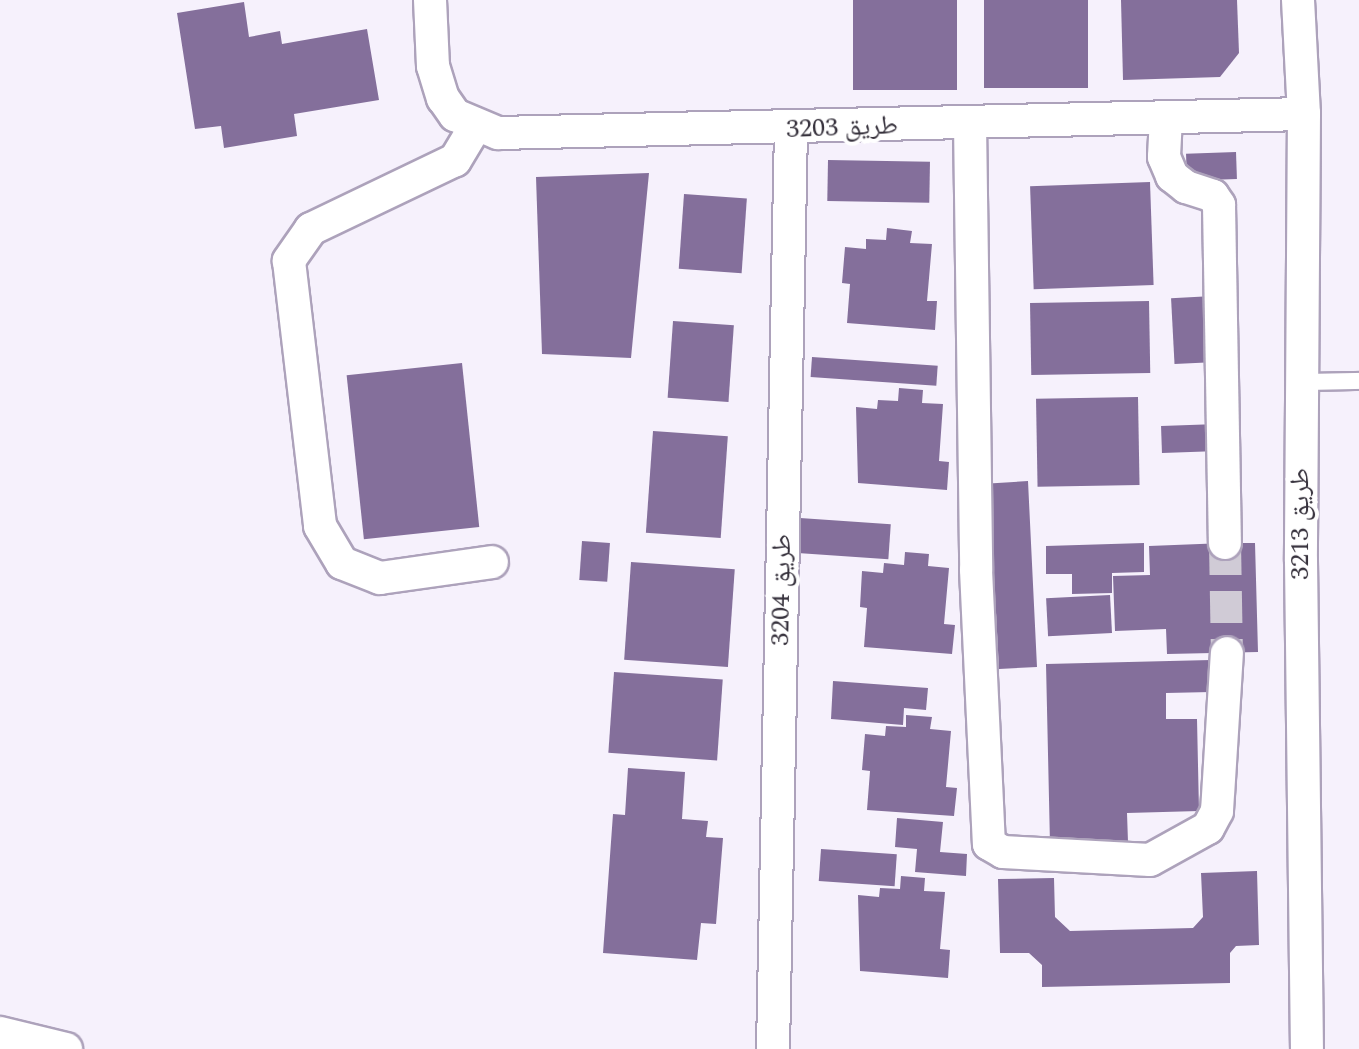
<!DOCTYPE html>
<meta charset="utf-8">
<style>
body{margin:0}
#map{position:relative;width:1359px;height:1049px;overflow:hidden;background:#f6f1fc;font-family:Spectral,"Noto Naskh Arabic",serif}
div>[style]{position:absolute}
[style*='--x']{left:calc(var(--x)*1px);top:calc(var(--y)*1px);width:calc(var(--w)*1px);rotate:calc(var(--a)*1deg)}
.building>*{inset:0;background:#846f9b;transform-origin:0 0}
.street-tunnel>*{height:32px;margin-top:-16px;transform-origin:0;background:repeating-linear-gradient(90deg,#d0cbd6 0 32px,transparent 0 48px)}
.roads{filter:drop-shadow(2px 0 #ada2bb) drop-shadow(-2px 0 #ada2bb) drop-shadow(0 2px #ada2bb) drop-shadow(0 -2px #ada2bb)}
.lane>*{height:16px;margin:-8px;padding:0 8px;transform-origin:8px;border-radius:8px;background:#fff}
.street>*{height:32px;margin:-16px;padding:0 16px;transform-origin:16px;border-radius:16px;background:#fff}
span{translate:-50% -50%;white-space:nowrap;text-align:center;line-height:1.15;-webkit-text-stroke:8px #fff;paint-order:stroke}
.street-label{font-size:26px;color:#36313c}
</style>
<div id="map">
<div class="building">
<div style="left:853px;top:0;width:104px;height:90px"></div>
<div style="left:984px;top:0;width:104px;height:88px"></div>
<div style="clip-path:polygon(1121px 0,1237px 0,1239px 53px,1220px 77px,1123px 80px)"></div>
<div style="clip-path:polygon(244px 2px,249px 37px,280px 31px,282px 44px,367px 29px,379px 100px,294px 114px,297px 136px,224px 148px,221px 126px,195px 129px,177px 13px)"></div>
<div style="left:1236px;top:152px;width:27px;height:50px;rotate:88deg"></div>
<div style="left:828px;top:160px;width:102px;height:41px;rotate:1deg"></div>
<div style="clip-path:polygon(649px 173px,631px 358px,542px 354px,536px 177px)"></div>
<div style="left:1150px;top:182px;width:103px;height:120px;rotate:88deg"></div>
<div style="left:684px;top:194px;width:63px;height:75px;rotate:4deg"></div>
<div style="clip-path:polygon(887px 228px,912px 231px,910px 243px,932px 244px,927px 301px,937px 301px,935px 330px,847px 323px,850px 284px,842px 283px,845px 247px,866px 249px,866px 239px,886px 240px)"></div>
<div style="left:1213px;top:296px;width:66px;height:42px;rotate:87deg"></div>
<div style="left:1149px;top:301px;width:72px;height:119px;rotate:89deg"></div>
<div style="left:673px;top:321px;width:61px;height:77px;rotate:4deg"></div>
<div style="left:812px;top:357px;width:126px;height:20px;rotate:4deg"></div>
<div style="left:462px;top:363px;width:165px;height:116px;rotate:84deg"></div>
<div style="clip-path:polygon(899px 388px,923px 390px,922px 403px,943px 404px,939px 461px,949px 462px,947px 490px,858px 483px,856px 407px,877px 409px,878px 400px,898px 401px)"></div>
<div style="left:1138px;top:397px;width:88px;height:102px;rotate:89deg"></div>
<div style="left:1218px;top:424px;width:27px;height:57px;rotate:88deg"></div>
<div style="left:653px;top:431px;width:75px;height:102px;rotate:4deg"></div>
<div style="clip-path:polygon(1028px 481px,1037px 667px,999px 669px,996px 613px,987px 613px,981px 484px)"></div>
<div style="left:800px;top:518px;width:91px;height:35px;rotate:4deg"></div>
<div style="left:582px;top:541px;width:28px;height:39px;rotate:4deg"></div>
<div style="clip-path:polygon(1144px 543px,1144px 572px,1112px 573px,1112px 593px,1072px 594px,1072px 574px,1046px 574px,1046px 546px)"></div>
<div style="clip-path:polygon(1225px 543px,1255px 543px,1258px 652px,1167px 654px,1166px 629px,1115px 631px,1113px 576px,1150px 575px,1149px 546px)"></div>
<div style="clip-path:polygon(905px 552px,929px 554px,928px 566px,949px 568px,944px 624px,955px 625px,952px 654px,864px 647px,867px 608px,860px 607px,862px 571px,883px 573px,884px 563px,904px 565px)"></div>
<div style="left:631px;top:562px;width:104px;height:98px;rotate:4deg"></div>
<div style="left:1110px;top:595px;width:38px;height:64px;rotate:87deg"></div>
<div style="clip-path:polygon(1211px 660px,1211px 692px,1166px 693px,1166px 719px,1197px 719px,1199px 811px,1127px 813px,1128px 842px,1050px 844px,1046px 664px)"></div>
<div style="left:614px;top:672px;width:109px;height:81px;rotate:4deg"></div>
<div style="clip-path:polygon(833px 681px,928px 688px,926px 710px,904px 708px,903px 725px,831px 719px)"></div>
<div style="clip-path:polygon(906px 715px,932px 717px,930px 729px,951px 731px,946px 787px,957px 788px,954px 816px,867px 810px,870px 771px,862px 770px,865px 734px,885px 736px,886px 726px,906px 727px)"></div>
<div style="clip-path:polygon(628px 768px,685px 772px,682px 819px,708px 821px,706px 837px,723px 838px,716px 924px,701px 923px,697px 960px,603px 953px,613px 814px,625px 815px)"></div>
<div style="clip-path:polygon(897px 818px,943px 822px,940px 852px,967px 854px,966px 876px,915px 872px,917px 849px,895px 847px)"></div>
<div style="left:821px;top:849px;width:76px;height:32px;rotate:4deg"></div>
<div style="clip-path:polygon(1257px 871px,1259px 945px,1236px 946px,1230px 953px,1230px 983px,1042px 987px,1042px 965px,1029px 953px,1000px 953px,998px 879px,1054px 878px,1055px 917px,1070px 931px,1193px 928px,1203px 917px,1201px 873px)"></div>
<div style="clip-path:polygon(901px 876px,925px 878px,924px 891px,945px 892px,940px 949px,950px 950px,948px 978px,860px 971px,858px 895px,879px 897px,880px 888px,900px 889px)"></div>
</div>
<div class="street-tunnel">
<div style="--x:1225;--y:543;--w:110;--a:89"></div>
</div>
<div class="roads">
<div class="lane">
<div style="--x:1302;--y:382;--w:57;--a:-1"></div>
</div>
<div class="street">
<div style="--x:430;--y:0;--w:66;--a:87.4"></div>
<div style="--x:433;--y:66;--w:34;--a:73"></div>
<div style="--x:443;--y:98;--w:21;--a:55"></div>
<div style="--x:455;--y:115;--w:47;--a:22.7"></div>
<div style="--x:498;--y:133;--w:806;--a:-1.35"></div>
<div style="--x:1298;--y:0;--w:114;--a:87"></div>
<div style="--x:1304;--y:114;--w:447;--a:90.4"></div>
<div style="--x:1301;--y:561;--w:488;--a:89.3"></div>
<div style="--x:1166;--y:118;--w:39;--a:93"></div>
<div style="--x:1164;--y:157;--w:21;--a:67"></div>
<div style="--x:1172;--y:176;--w:18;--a:38"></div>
<div style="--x:1186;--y:187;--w:28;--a:18"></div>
<div style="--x:1213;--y:196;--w:11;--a:56"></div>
<div style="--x:1219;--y:205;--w:338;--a:89"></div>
<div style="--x:970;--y:123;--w:447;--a:89.2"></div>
<div style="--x:976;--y:570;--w:274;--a:87.3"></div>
<div style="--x:989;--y:844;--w:16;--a:30"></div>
<div style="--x:1003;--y:852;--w:147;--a:3.1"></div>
<div style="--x:1150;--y:860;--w:66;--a:-28.9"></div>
<div style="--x:1208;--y:828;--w:19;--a:-62"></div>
<div style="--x:1217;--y:811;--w:158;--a:-86.4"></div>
<div style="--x:475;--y:127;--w:39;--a:121"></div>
<div style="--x:455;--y:160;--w:160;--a:154.4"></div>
<div style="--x:311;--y:229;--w:39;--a:125"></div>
<div style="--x:289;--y:261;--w:267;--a:83.3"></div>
<div style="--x:320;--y:526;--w:43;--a:59.3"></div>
<div style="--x:342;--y:563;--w:41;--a:21.5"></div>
<div style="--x:380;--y:578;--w:113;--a:-8.1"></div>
<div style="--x:0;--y:1033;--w:68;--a:13.6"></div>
<div style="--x:773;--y:1049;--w:919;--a:-88.88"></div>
</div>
</div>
<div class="street-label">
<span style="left:842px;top:128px;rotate:-2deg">طريق 3203</span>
<span style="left:1301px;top:524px;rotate:-90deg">طريق 3213</span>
<span style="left:782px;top:590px;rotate:-89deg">طريق 3204</span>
</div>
</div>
